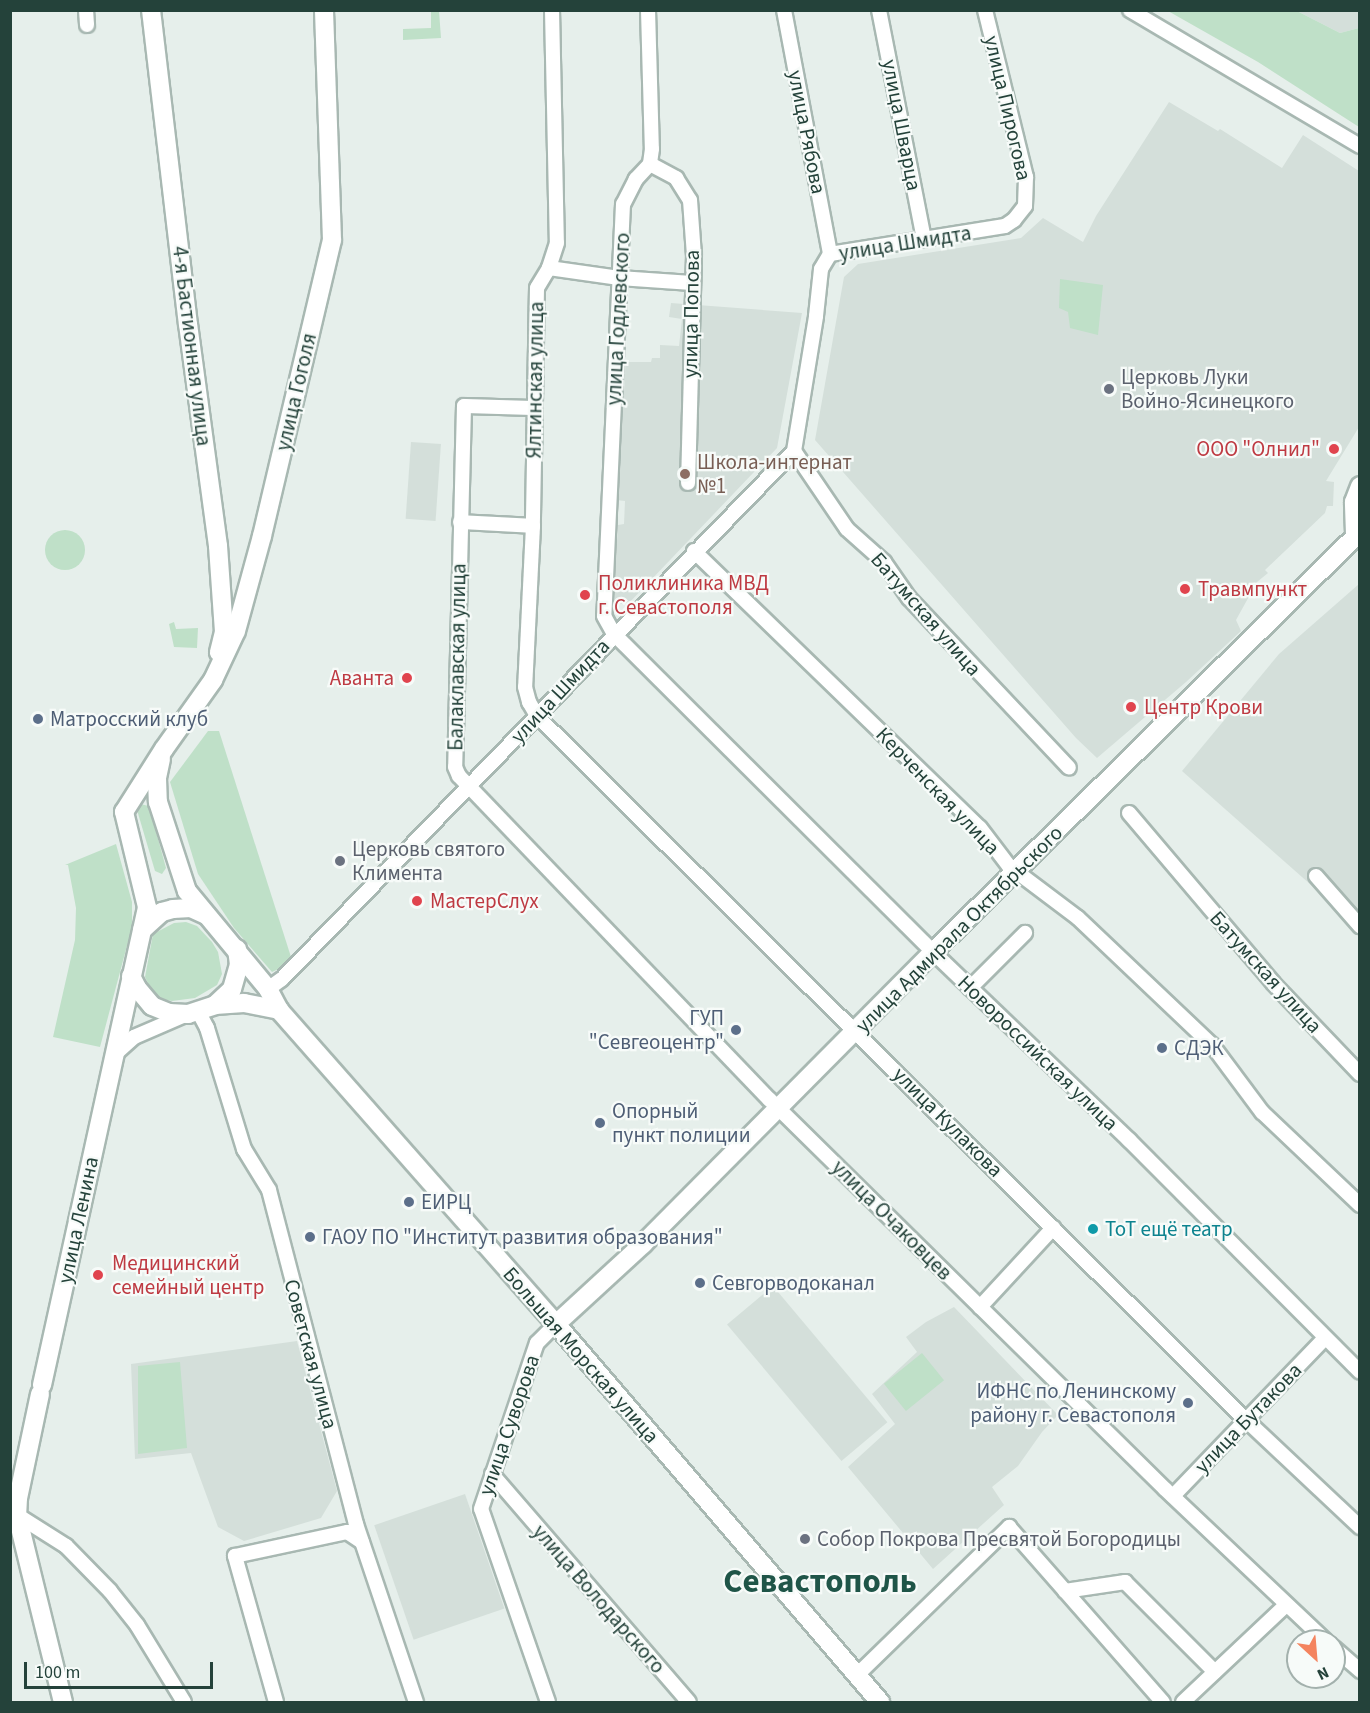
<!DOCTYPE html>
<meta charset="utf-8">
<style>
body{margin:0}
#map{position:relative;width:1370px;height:1713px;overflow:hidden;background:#e6efeb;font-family:"Source Sans 3",sans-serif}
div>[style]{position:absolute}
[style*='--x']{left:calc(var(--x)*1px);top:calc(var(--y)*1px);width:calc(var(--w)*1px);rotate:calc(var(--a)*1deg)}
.built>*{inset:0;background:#d4dfda;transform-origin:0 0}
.green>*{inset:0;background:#bfe0c8;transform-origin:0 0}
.round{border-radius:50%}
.roads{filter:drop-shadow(2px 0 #a8b8b2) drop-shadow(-2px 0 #a8b8b2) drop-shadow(0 2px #a8b8b2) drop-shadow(0 -2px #a8b8b2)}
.minor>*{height:14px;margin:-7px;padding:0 7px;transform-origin:7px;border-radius:7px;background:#fff}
.secondary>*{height:18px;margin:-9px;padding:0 9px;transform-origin:9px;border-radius:9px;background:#fff}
.dots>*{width:16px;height:16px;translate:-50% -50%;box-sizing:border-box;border:3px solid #f7fbf9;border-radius:50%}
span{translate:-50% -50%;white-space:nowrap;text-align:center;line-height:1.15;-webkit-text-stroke:4.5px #f7fbf9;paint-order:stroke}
.street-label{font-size:21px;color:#24423a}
.worship-label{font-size:21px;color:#5b616d}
.left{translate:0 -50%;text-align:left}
.health-label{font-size:21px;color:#be3a42}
.right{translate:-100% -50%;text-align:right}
.education-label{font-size:21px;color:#785e54}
.service-label{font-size:21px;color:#4e5e75}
.culture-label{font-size:21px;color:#0d838f}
.town-label{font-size:33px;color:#1f5548;font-weight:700}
.frame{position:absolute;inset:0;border:12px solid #24423a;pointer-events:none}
.north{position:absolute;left:1286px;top:1629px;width:60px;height:60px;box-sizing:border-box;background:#f7fbf9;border:2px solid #a3b1ad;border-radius:50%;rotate:154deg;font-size:16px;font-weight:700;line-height:24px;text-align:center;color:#24423a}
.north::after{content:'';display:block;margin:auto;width:21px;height:27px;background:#f4845f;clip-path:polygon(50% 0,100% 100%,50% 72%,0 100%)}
.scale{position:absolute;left:24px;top:1662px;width:189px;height:27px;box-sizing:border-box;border:3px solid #24423a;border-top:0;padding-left:8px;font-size:18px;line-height:21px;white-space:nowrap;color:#24423a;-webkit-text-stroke:4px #f7fbf9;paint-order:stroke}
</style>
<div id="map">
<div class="built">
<div style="clip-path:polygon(1297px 11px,1359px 11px,1359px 28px,1340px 33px)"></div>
<div style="clip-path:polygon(1169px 102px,1218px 131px,1220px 129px,1282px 168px,1303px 135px,1359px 171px,1359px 427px,1326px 481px,1334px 482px,1333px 506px,1327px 506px,1325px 513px,1265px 570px,1268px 573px,1257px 582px,1236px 620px,1241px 631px,1186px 682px,1097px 758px,1076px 738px,815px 440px,844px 277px,858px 264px,1021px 238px,1043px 218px,1083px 242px,1096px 216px)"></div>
<div style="clip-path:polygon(671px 303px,802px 313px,777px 448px,629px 603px,613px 604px,618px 525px,624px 524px,625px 501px,616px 500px,624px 362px,651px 362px,652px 358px,660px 358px,660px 345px,679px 346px,682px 319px,669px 317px)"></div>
<div style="left:411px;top:442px;width:30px;height:77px;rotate:4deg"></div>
<div style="clip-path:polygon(1359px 584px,1360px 914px,1353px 922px,1182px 771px,1279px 654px)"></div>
<div style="left:773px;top:1286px;width:178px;height:60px;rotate:50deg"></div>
<div style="clip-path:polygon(954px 1307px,1058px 1415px,1042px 1432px,1018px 1466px,992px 1487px,1004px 1505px,933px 1569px,848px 1467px,895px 1424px,872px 1394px,917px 1352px,906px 1337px,926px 1322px)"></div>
<div style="clip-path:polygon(297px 1341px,337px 1491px,321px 1518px,244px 1541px,218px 1527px,191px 1453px,135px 1459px,131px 1364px)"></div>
<div style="left:465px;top:1494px;width:121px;height:96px;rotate:71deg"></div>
</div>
<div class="green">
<div style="clip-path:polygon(431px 11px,439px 11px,441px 38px,403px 40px,403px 29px,431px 28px)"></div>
<div style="clip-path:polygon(1168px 11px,1297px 11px,1340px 33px,1359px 28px,1359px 127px,1258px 62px)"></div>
<div style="clip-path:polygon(1060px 279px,1103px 285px,1098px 335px,1070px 328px,1068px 312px,1059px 308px)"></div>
<div class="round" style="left:45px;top:530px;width:40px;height:40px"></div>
<div style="clip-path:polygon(174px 622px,176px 629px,198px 628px,197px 648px,174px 647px,169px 624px)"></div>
<div style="clip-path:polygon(208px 731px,219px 731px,291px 957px,287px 965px,272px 972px,234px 928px,198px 874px,170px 782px)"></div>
<div style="clip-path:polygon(140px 804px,149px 806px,166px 868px,162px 874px,155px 871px,137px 810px)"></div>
<div style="clip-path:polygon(116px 844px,132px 902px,132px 927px,100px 1047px,53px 1037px,75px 940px,76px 908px,68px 865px,65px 865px)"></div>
<div style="clip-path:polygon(186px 922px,197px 926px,212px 942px,218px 952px,222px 974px,217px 985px,195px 998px,172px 1001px,161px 999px,151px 990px,145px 977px,153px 934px,174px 923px)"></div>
<div style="left:922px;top:1353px;width:35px;height:49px;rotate:51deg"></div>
<div style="clip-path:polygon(180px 1362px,187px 1448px,138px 1454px,138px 1366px)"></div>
</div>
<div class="roads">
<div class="minor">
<div style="--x:86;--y:10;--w:15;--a:86"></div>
<div style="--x:552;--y:10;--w:233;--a:88.8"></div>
<div style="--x:557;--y:243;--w:26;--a:108"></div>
<div style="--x:549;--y:268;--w:23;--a:121"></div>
<div style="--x:537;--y:288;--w:238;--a:91"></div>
<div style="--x:533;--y:526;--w:161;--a:92.8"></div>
<div style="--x:525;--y:687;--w:16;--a:75"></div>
<div style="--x:529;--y:702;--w:16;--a:60"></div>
<div style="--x:537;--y:716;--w:1001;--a:44.8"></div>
<div style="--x:1247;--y:1421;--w:155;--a:43.2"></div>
<div style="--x:648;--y:10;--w:139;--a:88.4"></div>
<div style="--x:652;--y:149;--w:15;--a:98"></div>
<div style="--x:650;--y:164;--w:21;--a:133"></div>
<div style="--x:636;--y:179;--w:28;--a:117"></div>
<div style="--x:623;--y:204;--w:412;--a:92.6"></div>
<div style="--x:604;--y:616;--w:21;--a:61"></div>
<div style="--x:614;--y:634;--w:450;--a:44.9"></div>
<div style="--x:933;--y:952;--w:272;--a:43.8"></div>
<div style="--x:1129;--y:1140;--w:327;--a:45.1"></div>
<div style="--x:784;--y:10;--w:248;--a:79.3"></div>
<div style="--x:879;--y:10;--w:234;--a:78.9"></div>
<div style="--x:1130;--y:10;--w:267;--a:30.6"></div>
<div style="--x:650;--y:164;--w:30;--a:28"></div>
<div style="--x:676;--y:178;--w:26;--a:58"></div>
<div style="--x:690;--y:200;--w:56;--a:85.9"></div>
<div style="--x:694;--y:256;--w:227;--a:91.5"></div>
<div style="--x:830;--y:254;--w:177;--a:-9.1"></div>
<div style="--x:1005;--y:226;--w:11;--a:-34"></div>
<div style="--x:1014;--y:220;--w:18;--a:-52"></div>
<div style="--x:1025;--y:206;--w:29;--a:-88"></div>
<div style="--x:1026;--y:177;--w:172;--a:-103.8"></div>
<div style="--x:549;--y:268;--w:71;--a:8.1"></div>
<div style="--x:619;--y:278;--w:73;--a:3.9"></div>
<div style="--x:534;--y:408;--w:70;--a:-178.4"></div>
<div style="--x:464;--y:406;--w:361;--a:91.4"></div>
<div style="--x:455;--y:767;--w:10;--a:66"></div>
<div style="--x:459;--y:776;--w:448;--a:46.2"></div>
<div style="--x:769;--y:1099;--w:556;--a:44.56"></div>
<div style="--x:1165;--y:1489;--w:221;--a:43.4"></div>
<div style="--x:794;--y:451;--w:94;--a:55.8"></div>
<div style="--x:847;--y:529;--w:50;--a:41.7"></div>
<div style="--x:884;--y:562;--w:44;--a:55.2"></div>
<div style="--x:909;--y:598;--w:233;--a:46.7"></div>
<div style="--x:460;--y:522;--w:73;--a:3.1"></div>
<div style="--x:694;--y:551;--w:398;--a:44.1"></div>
<div style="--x:980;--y:828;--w:48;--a:52.7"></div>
<div style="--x:1009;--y:866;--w:86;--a:37"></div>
<div style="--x:1078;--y:918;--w:185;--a:43.5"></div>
<div style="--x:1212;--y:1045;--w:84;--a:53.3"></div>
<div style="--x:1262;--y:1112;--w:135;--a:43.5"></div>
<div style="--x:1129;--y:813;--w:223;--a:49.7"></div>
<div style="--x:1273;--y:983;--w:126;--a:46.3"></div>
<div style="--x:1316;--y:876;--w:67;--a:48.7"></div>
<div style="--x:970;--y:988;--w:78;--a:-45"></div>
<div style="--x:268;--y:989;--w:17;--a:-36"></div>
<div style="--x:282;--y:979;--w:735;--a:-45.88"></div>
<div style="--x:794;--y:451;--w:137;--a:-80.7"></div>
<div style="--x:816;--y:316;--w:47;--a:-83.9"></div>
<div style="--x:821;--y:269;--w:17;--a:-59"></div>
<div style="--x:198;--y:1011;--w:19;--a:62"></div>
<div style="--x:207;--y:1028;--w:127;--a:73"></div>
<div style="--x:244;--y:1149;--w:48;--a:58.6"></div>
<div style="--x:269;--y:1190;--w:345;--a:75.4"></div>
<div style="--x:356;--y:1524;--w:188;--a:71.4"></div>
<div style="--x:114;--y:1055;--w:27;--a:-42"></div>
<div style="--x:134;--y:1037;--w:56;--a:-23.3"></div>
<div style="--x:980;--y:1307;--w:108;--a:-47.3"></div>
<div style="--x:492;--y:1474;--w:301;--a:49.2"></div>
<div style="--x:1173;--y:1496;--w:218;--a:-46.1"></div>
<div style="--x:17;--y:1515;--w:58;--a:32.3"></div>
<div style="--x:66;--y:1546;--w:63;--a:45.6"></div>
<div style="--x:110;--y:1591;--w:43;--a:51.5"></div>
<div style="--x:137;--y:1625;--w:90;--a:58.6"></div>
<div style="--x:1065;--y:1591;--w:61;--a:-8.5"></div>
<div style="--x:1125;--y:1582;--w:127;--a:45"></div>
<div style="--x:1334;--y:1648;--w:35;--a:41"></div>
<div style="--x:856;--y:1676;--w:214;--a:-44.2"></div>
<div style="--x:1009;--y:1527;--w:233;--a:48.7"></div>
<div style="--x:276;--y:1702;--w:152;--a:-105.7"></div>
<div style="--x:235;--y:1556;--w:115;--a:-12.1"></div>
<div style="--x:347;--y:1532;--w:18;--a:34"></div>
<div style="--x:548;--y:1702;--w:204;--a:-109.1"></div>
<div style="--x:481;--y:1509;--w:175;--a:-71.4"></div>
<div style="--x:537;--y:1343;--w:27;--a:-45"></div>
<div style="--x:1183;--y:1702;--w:141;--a:-43.3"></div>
</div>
<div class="secondary">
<div style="--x:151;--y:10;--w:316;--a:83.3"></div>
<div style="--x:188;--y:324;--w:224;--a:82.3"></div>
<div style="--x:218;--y:546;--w:86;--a:86"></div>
<div style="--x:224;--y:632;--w:21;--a:104"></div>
<div style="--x:1355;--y:534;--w:32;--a:-92"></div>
<div style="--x:1354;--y:502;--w:17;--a:-69"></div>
<div style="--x:161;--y:759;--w:19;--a:102"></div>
<div style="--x:157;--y:778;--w:24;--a:88"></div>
<div style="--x:158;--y:802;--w:94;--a:72"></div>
<div style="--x:187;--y:891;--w:127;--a:50.4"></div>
<div style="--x:268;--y:989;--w:24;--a:62"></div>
<div style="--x:279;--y:1010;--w:419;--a:48.6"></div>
<div style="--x:556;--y:1324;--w:498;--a:49.4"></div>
<div style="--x:142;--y:930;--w:27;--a:-42"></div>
<div style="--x:162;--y:912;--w:11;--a:-15"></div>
<div style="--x:173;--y:909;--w:18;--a:-3"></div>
<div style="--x:191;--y:908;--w:17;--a:25"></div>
<div style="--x:131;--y:976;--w:13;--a:63"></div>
<div style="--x:137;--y:988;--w:23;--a:50"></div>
<div style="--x:152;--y:1006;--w:18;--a:22"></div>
<div style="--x:169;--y:1013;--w:19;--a:3"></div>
<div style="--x:188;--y:1014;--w:28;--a:-18"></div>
<div style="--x:215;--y:1005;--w:23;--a:-43"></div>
<div style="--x:232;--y:989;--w:25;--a:-74"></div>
<div style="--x:239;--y:965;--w:16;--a:-97"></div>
<div style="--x:215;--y:1005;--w:29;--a:-4"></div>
<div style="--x:244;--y:1003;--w:36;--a:11"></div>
<div style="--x:556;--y:1324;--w:118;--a:-42.6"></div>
<div style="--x:643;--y:1244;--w:412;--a:-45.2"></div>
<div style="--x:933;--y:952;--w:599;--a:-44.53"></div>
<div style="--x:42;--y:1385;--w:489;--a:-77.6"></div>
<div style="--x:147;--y:907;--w:98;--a:-103.6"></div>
<div style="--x:124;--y:812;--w:75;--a:-57.6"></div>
<div style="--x:164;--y:749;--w:85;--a:-54.6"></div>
<div style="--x:213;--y:680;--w:54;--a:-64.9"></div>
<div style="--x:236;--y:631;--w:98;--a:-74.7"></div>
<div style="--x:262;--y:536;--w:304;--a:-76.7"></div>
<div style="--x:332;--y:240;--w:230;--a:-92"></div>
<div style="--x:40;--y:1394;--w:106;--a:101.9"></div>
<div style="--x:18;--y:1498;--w:17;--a:93"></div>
<div style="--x:17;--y:1515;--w:193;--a:76.2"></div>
</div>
</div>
<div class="dots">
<div style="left:1109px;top:389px;background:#6b7280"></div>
<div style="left:1334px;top:449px;background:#e0444e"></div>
<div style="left:685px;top:474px;background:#8d6e63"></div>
<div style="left:1185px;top:589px;background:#e0444e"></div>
<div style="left:585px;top:595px;background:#e0444e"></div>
<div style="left:407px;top:678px;background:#e0444e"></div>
<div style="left:1131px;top:707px;background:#e0444e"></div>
<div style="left:38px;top:719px;background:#5c6f8a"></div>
<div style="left:340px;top:861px;background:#6b7280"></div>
<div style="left:417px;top:901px;background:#e0444e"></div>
<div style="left:736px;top:1030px;background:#5c6f8a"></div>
<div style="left:1162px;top:1048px;background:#5c6f8a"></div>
<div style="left:600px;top:1123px;background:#5c6f8a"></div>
<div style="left:409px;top:1202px;background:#5c6f8a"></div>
<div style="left:1093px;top:1229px;background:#0f9aa8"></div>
<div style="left:310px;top:1237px;background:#5c6f8a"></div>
<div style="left:98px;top:1275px;background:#e0444e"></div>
<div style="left:700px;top:1283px;background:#5c6f8a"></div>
<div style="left:1188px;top:1403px;background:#5c6f8a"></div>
<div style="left:805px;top:1539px;background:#6b7280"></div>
</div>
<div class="street-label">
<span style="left:1008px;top:108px;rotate:77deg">улица Пирогова</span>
<span style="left:902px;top:125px;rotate:79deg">улица Шварца</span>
<span style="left:807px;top:132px;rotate:79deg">улица Рябова</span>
<span style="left:905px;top:243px;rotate:-9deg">улица Шмидта</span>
<span style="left:691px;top:314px;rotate:-89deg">улица Попова</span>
<span style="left:618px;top:319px;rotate:-87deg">улица Годлевского</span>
<span style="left:192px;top:346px;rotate:83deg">4-я Бастионная улица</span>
<span style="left:535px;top:380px;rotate:-89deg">Ялтинская улица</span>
<span style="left:296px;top:392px;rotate:-77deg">улица Гоголя</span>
<span style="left:926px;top:614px;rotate:49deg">Батумская улица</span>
<span style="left:457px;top:657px;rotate:-89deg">Балаклавская улица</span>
<span style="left:560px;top:691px;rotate:-47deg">улица Шмидта</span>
<span style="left:938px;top:791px;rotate:46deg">Керченская улица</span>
<span style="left:959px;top:929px;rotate:-45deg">улица Адмирала Октябрьского</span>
<span style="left:1266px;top:972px;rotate:48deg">Батумская улица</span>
<span style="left:1038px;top:1053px;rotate:44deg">Новороссийская улица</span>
<span style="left:948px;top:1122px;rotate:45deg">улица Кулакова</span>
<span style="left:78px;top:1220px;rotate:-78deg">улица Ленина</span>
<span style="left:892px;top:1220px;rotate:45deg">улица Очаковцев</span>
<span style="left:311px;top:1354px;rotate:75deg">Советская улица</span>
<span style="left:581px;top:1355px;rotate:49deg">Большая Морская улица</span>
<span style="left:1248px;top:1418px;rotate:-46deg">улица Бутакова</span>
<span style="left:509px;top:1425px;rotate:-71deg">улица Суворова</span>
<span style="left:599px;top:1599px;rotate:49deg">улица Володарского</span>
</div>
<div class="worship-label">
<span class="left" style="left:1121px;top:389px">Церковь Луки<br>Войно-Ясинецкого</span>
<span class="left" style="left:352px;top:861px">Церковь святого<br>Климента</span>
<span class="left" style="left:817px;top:1539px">Собор Покрова Пресвятой Богородицы</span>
</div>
<div class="health-label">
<span class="right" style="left:1320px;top:449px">ООО "Олнил"</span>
<span class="left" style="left:598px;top:595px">Поликлиника МВД<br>г. Севастополя</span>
<span class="left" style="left:1198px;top:589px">Травмпункт</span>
<span class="right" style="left:394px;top:678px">Аванта</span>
<span class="left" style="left:1144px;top:707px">Центр Крови</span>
<span class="left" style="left:430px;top:901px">МастерСлух</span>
<span class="left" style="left:112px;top:1275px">Медицинский<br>семейный центр</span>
</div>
<div class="education-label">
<span class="left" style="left:697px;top:474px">Школа-интернат<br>№1</span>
</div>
<div class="service-label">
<span class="left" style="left:50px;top:719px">Матросский клуб</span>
<span class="right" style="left:724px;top:1030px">ГУП<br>"Севгеоцентр"</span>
<span class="left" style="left:1174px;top:1048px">СДЭК</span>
<span class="left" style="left:612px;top:1123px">Опорный<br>пункт полиции</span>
<span class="left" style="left:421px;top:1202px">ЕИРЦ</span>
<span class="left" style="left:322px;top:1237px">ГАОУ ПО "Институт развития образования"</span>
<span class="left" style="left:712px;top:1283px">Севгорводоканал</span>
<span class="right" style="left:1176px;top:1403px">ИФНС по Ленинскому<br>району г. Севастополя</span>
</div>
<div class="culture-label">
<span class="left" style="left:1105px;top:1229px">ТоТ ещё театр</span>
</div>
<div class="town-label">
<span style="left:820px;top:1582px">Севастополь</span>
</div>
<div class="frame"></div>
<div class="north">N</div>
<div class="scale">100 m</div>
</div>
